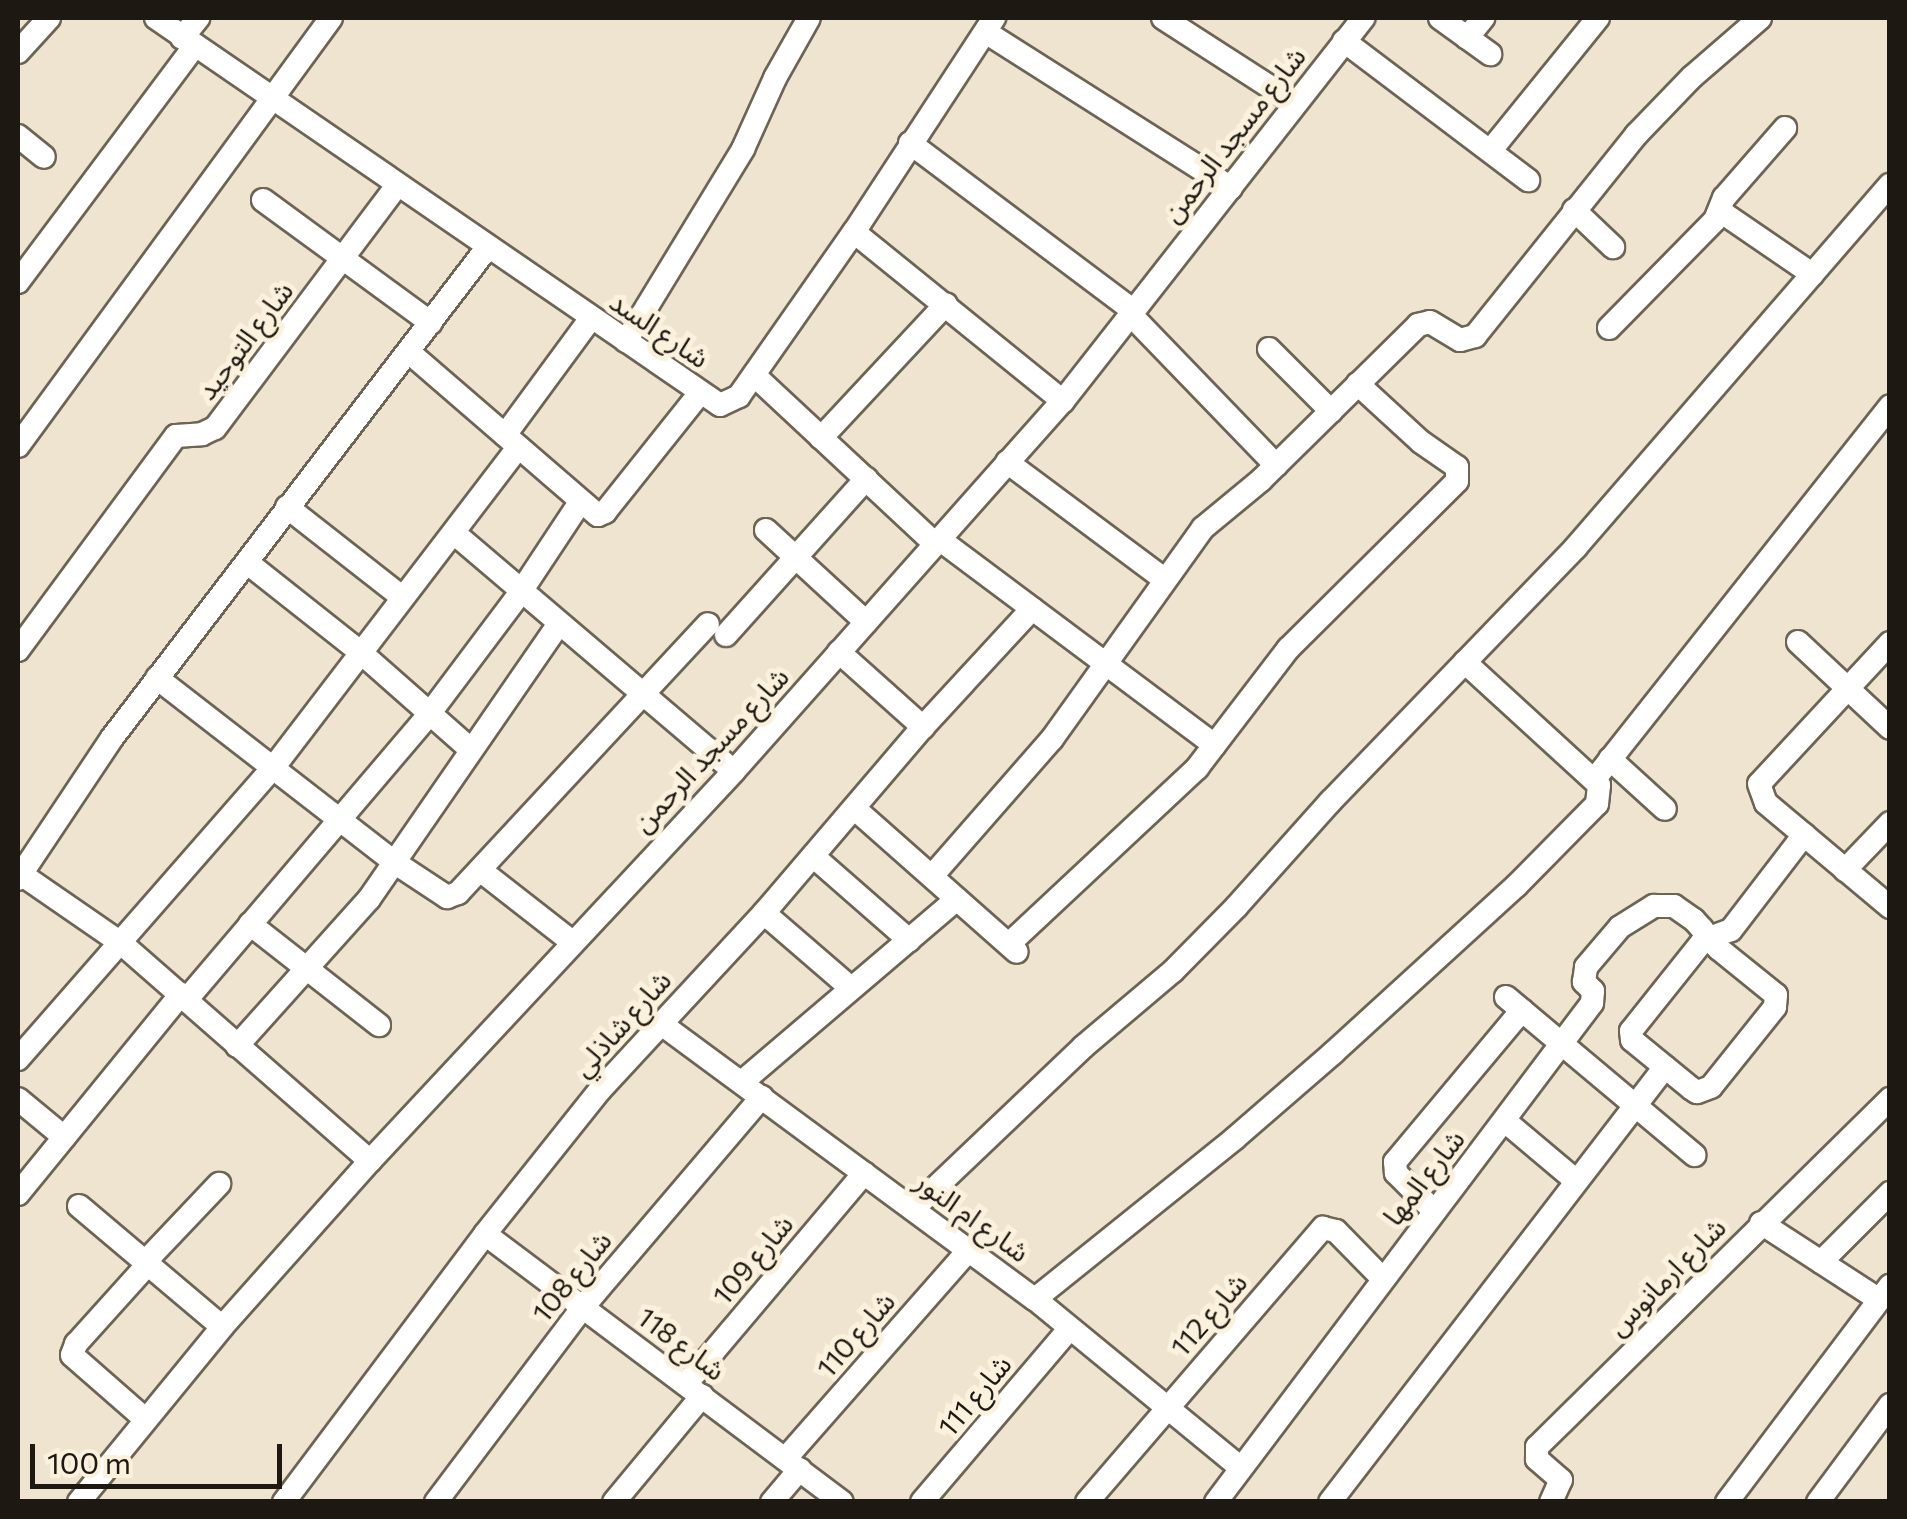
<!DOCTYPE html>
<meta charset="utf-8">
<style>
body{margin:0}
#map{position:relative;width:1907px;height:1519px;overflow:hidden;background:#eee4d0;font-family:Commissioner,"Noto Sans Arabic",sans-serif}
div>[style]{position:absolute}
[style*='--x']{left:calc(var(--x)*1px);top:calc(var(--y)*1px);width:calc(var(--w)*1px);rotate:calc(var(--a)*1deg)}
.roads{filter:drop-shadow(2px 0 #6d6453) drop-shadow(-2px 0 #6d6453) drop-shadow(0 2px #6d6453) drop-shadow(0 -2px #6d6453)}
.minor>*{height:22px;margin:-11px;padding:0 11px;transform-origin:11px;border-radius:11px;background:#fff}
span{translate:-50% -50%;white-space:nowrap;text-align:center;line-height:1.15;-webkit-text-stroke:10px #fbf1dd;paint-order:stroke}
.street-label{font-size:28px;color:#1d1912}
.frame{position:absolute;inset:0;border:20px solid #1d1912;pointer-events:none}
.scale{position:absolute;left:30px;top:1444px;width:252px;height:45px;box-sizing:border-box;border:5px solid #1d1912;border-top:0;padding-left:12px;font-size:30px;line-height:35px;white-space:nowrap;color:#1d1912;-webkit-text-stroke:8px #fbf1dd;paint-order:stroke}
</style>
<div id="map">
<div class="roads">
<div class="minor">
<div style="--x:156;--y:18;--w:684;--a:34.46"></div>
<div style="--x:720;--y:405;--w:21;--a:-25"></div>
<div style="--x:739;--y:396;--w:200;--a:-55"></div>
<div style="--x:854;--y:232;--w:256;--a:-56.8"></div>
<div style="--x:1163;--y:18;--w:157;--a:32.8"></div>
<div style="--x:1440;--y:18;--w:62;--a:35.8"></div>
<div style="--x:987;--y:33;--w:289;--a:32.4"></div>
<div style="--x:182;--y:38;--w:26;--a:-51"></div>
<div style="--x:1467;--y:38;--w:26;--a:-51"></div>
<div style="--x:1344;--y:41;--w:231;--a:37.1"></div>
<div style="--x:18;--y:52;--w:46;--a:-47.6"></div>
<div style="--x:18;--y:136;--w:33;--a:39"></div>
<div style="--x:910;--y:143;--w:280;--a:36.9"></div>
<div style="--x:1491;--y:150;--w:170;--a:-51"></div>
<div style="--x:263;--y:200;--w:208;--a:36.2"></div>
<div style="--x:1574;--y:210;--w:54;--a:43.5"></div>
<div style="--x:1720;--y:211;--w:112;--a:34.4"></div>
<div style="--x:854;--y:232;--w:269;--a:39"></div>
<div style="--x:18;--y:282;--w:294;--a:-53.2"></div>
<div style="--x:1131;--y:315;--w:209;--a:46"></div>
<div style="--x:1609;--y:328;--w:151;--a:-45.5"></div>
<div style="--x:1715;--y:220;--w:24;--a:-68"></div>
<div style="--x:1724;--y:198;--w:93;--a:-48.9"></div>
<div style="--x:626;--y:341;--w:225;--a:-58.6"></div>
<div style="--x:743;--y:149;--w:78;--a:-65.7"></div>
<div style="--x:775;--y:78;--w:69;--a:-60.5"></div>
<div style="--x:1269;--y:349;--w:88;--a:45"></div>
<div style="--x:410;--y:353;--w:248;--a:40.8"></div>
<div style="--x:598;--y:515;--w:8;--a:-23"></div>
<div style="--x:605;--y:512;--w:152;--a:-51.4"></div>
<div style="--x:754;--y:375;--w:248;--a:43"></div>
<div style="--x:505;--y:435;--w:145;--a:-53.7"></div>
<div style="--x:821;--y:438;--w:183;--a:-47"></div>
<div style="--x:18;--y:446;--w:530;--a:-53.82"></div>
<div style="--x:1007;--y:462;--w:196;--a:36.7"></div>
<div style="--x:287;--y:507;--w:147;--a:38.1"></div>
<div style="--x:766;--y:530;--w:136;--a:42.6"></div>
<div style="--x:454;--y:533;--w:367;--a:40.4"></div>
<div style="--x:939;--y:539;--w:344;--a:36.8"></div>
<div style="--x:249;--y:564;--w:140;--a:38.3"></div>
<div style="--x:359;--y:651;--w:148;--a:41.4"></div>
<div style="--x:726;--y:635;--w:210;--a:-48.1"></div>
<div style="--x:1798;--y:642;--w:126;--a:43.1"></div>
<div style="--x:1890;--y:643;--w:192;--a:132.9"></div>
<div style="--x:1759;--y:784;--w:20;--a:70"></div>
<div style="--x:1766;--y:803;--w:162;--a:40"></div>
<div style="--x:18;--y:650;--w:266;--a:-53.6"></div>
<div style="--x:176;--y:436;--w:26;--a:-4"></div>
<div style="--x:202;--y:434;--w:14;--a:-25"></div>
<div style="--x:215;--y:428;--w:303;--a:-53.1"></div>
<div style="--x:839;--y:652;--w:113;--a:41.8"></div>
<div style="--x:157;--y:678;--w:300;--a:37.8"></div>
<div style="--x:394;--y:862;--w:64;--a:33.4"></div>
<div style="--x:447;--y:897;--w:12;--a:-20"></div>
<div style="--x:458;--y:893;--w:367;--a:-47.1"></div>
<div style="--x:1610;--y:759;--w:74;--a:42.3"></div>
<div style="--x:1594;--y:780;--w:477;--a:-51.6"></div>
<div style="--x:854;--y:808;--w:217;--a:41.5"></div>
<div style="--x:813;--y:856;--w:128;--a:41.2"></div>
<div style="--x:480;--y:870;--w:117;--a:38"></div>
<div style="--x:1845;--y:870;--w:65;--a:-46.2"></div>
<div style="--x:18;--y:872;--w:125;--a:34.6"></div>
<div style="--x:121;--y:943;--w:331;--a:41.2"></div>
<div style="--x:932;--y:876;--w:182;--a:-48.8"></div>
<div style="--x:1052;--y:739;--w:259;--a:-54.4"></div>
<div style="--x:1203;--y:528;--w:75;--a:-39.6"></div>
<div style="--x:1261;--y:480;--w:221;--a:-44.6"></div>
<div style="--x:1418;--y:325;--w:12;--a:-14"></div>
<div style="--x:1430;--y:322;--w:35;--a:31"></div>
<div style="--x:1460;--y:340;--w:16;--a:-15"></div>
<div style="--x:1475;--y:336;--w:258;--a:-51.3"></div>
<div style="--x:1636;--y:135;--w:81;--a:-46"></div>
<div style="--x:1692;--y:77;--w:90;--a:-40.9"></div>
<div style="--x:18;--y:879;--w:169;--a:-56.3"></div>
<div style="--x:112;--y:738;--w:617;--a:-52.57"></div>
<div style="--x:764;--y:913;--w:115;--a:40.8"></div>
<div style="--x:250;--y:924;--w:164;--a:38.1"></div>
<div style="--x:1009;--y:944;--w:258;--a:-43.1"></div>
<div style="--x:1197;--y:768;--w:150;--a:-52.6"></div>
<div style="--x:1288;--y:649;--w:238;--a:-44.8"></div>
<div style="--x:1457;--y:481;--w:14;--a:-90"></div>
<div style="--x:1457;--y:467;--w:44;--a:-145.2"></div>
<div style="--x:1421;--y:442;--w:86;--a:-137.4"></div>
<div style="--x:1506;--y:997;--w:246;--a:40"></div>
<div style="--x:187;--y:999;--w:375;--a:-49.6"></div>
<div style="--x:430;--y:713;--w:150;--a:-53.1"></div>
<div style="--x:520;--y:593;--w:110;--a:-56.5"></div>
<div style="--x:660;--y:1023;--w:466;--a:36.4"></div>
<div style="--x:1035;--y:1299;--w:266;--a:39.4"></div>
<div style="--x:237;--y:1046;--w:198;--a:-48.1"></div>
<div style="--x:369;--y:899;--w:333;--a:-55.4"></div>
<div style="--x:18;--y:1059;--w:387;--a:-48.8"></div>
<div style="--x:273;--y:768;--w:404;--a:-52.6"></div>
<div style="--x:742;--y:1082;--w:282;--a:-40.4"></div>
<div style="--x:18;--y:1099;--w:60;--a:39.6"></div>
<div style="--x:1505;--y:1121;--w:92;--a:40.1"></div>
<div style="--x:18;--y:1194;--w:258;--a:-50.8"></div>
<div style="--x:79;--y:1206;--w:187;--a:40.2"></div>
<div style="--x:913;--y:1209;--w:235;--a:-43.6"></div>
<div style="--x:1083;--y:1047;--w:118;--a:-40.2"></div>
<div style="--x:1173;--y:971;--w:91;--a:-45.4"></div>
<div style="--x:1237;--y:906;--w:140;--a:-48.2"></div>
<div style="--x:1330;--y:802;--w:354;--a:-46"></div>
<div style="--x:1576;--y:547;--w:479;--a:-49.1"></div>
<div style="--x:1434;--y:1211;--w:54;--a:-135"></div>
<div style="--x:1396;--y:1173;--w:11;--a:-95"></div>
<div style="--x:1395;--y:1162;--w:198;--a:-50.1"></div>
<div style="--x:1761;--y:1223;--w:140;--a:33"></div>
<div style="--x:485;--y:1234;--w:446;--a:36.9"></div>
<div style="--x:145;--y:1262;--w:108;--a:-46.5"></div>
<div style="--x:1821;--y:1262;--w:98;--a:-45"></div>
<div style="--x:1035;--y:1299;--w:257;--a:-38.8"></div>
<div style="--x:1235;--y:1138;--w:130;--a:-40.9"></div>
<div style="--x:1333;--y:1053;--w:248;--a:-42.4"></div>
<div style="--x:1516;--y:886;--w:115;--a:-45.4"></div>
<div style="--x:1597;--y:804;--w:19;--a:-84"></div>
<div style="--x:1599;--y:785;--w:182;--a:-137.5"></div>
<div style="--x:686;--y:1384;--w:276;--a:-49.8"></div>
<div style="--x:145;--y:1419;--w:97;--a:-138.8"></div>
<div style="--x:72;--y:1355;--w:12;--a:-70"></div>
<div style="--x:76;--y:1344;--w:108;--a:-48"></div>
<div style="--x:786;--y:1458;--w:277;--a:-48.7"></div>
<div style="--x:79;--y:1502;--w:226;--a:-50.7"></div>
<div style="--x:222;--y:1327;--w:222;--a:-48.3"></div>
<div style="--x:370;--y:1161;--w:533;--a:-46.97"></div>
<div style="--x:734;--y:771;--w:495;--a:-48.4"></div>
<div style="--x:1063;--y:401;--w:487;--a:-51.9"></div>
<div style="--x:284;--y:1502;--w:335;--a:-53.1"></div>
<div style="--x:485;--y:1234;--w:184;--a:-51.4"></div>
<div style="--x:600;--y:1090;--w:241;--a:-47.2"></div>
<div style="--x:764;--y:913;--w:245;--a:-49.5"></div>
<div style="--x:923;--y:727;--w:161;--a:-47.3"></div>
<div style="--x:436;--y:1502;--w:244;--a:-53"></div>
<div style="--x:583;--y:1307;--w:276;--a:-49.6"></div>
<div style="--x:614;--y:1502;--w:138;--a:-50.3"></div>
<div style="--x:772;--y:1502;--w:43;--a:-49.7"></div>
<div style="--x:922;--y:1502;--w:228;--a:-49.6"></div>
<div style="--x:1087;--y:1502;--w:362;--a:-49.3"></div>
<div style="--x:1323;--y:1228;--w:13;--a:13"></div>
<div style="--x:1336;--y:1231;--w:66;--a:45.6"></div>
<div style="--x:1216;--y:1502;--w:625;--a:-53"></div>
<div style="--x:1592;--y:1003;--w:12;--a:-85"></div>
<div style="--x:1593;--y:991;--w:13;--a:-135"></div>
<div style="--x:1584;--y:982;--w:15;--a:-82"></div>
<div style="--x:1586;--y:967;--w:52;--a:-49.6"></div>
<div style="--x:1620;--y:927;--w:40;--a:-32"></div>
<div style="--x:1654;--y:906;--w:20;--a:0"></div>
<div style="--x:1674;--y:906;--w:24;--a:35"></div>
<div style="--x:1694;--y:920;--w:12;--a:48"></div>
<div style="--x:1702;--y:929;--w:11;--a:52"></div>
<div style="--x:1709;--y:938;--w:6;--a:51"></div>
<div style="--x:1713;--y:943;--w:8;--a:45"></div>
<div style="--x:1719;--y:949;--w:73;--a:38.9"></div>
<div style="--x:1776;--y:995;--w:12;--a:95"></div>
<div style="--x:1775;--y:1007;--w:102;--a:128.7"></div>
<div style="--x:1711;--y:1087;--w:15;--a:160"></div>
<div style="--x:1697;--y:1092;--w:6;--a:-149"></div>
<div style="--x:1692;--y:1089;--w:77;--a:-140.8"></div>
<div style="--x:1632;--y:1040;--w:9;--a:-96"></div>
<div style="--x:1631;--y:1031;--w:114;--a:-51.4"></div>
<div style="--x:1702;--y:942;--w:8;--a:-30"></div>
<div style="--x:1709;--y:938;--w:23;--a:-20"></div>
<div style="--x:1731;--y:930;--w:120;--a:-52.5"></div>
<div style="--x:1330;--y:1502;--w:549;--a:-52.4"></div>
<div style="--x:1551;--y:1502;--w:24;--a:-66"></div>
<div style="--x:1561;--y:1480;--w:32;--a:-139"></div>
<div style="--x:1537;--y:1459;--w:12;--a:-90"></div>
<div style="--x:1537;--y:1447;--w:496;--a:-44.6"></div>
<div style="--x:1727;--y:1502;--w:271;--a:-53"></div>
<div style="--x:1818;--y:1502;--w:121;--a:-53.4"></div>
</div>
</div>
<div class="street-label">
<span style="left:1233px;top:134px;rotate:-52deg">شارع مسجد الرحمن</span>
<span style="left:660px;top:329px;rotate:34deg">شارع السد</span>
<span style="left:244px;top:340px;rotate:-53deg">شارع التوحيد</span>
<span style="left:710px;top:749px;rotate:-47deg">شارع مسجد الرحمن</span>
<span style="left:621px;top:1023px;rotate:-48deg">شارع شاذلي</span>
<span style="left:1423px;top:1177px;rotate:-52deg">شارع المها</span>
<span style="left:973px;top:1216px;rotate:36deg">شارع ام النور</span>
<span style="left:752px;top:1259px;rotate:-50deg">شارع 109</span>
<span style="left:571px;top:1276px;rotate:-51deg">شارع 108</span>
<span style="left:1666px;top:1276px;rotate:-45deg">شارع ارمانوس</span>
<span style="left:1208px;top:1314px;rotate:-49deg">شارع 112</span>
<span style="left:855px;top:1334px;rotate:-49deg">شارع 110</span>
<span style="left:682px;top:1343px;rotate:37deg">شارع 118</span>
<span style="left:974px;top:1395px;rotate:-50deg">شارع 111</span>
</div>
<div class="frame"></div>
<div class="scale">100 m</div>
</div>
